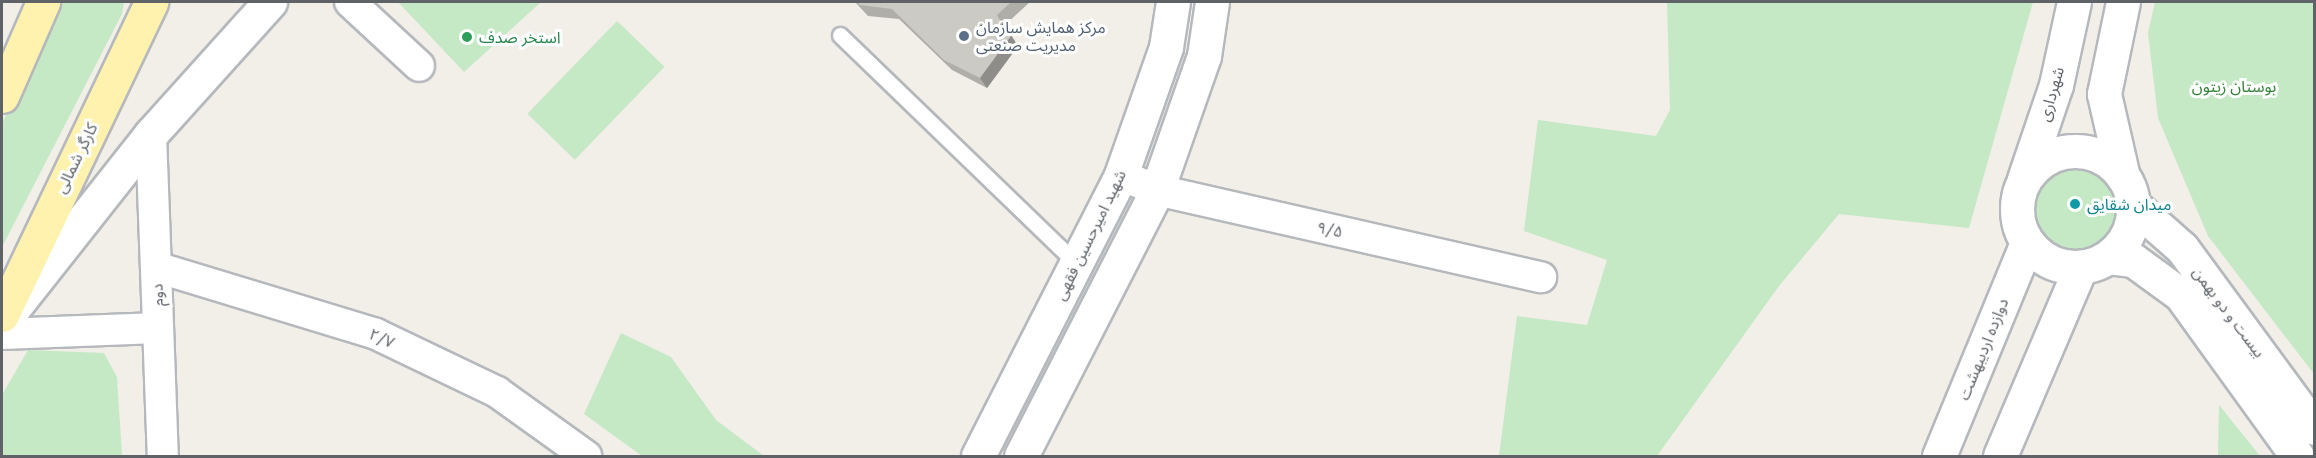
<!DOCTYPE html>
<meta charset="utf-8">
<style>
body{margin:0}
#map{position:relative;width:2316px;height:458px;overflow:hidden;background:#f1efe8;font-family:"Golos Text","Noto Sans Arabic",sans-serif}
div>[style]{position:absolute}
[style*='--x']{left:calc(var(--x)*1px);top:calc(var(--y)*1px);width:calc(var(--w)*1px);rotate:calc(var(--a)*1deg)}
.green>*{inset:0;background:#c5e8c5;transform-origin:0 0}
.round{border-radius:50%}
.roads{filter:drop-shadow(2px 0 #b5b8bc) drop-shadow(-2px 0 #b5b8bc) drop-shadow(0 2px #b5b8bc) drop-shadow(0 -2px #b5b8bc)}
.lane>*{height:15px;margin:-7.5px;padding:0 7.5px;transform-origin:7.5px;border-radius:7.5px;background:#fff}
.street>*{height:30px;margin:-15px;padding:0 15px;transform-origin:15px;border-radius:15px;background:#fff}
.secondary>*{height:33px;margin:-16.5px;padding:0 16.5px;transform-origin:16.5px;border-radius:16.5px;background:#fff}
.secondary>.ring{margin:-16.5px;padding:0;box-sizing:content-box;background:none;border:33px solid #fff;border-radius:50%}
.primary>*{height:33px;margin:-16.5px;padding:0 16.5px;transform-origin:16.5px;border-radius:16.5px;background:#fff2af}
.wall>*{inset:0;background:#afaea9}
.shaded-wall>*{inset:0;background:#8f8d8a}
.building>*{inset:0;background:#cccac5}
.dots>*{width:16px;height:16px;translate:-50% -50%;box-sizing:border-box;border:3px solid #fff;border-radius:50%}
span{translate:-50% -50%;white-space:nowrap;text-align:center;line-height:1.15;-webkit-text-stroke:6px #fff;paint-order:stroke}
.service-label{font-size:16px;color:#4e5e75}
.left{translate:0 -50%;text-align:left}
.leisure-label{font-size:16px;color:#27864d}
.park-label{font-size:16px;color:#348238}
.street-label{font-size:16px;color:#5f6368}
.culture-label{font-size:16px;color:#0d838f}
.frame{position:absolute;inset:0;border:3px solid #5f6368;pointer-events:none}
</style>
<div id="map">
<div class="green">
<div style="clip-path:polygon(53px 2px,124px 2px,122px 14px,2px 247px,2px 124px)"></div>
<div style="clip-path:polygon(398px 2px,541px 2px,464px 72px)"></div>
<div style="clip-path:polygon(1667px 2px,2033px 2px,1969px 228px,1839px 214px,1779px 286px,1657px 456px,1499px 456px,1517px 316px,1587px 325px,1607px 260px,1524px 231px,1538px 120px,1656px 136px,1670px 110px)"></div>
<div style="clip-path:polygon(2155px 2px,2314px 2px,2314px 374px,2208px 236px,2158px 118px,2148px 33px)"></div>
<div style="left:617px;top:21px;width:66px;height:129px;rotate:44deg"></div>
<div class="round" style="left:2028px;top:162px;width:94px;height:94px"></div>
<div style="clip-path:polygon(621px 333px,671px 357px,716px 420px,764px 456px,642px 456px,584px 414px)"></div>
<div style="clip-path:polygon(28px 350px,104px 353px,117px 377px,122px 456px,2px 456px,2px 395px)"></div>
<div style="clip-path:polygon(2219px 405px,2260px 456px,2218px 456px)"></div>
</div>
<div class="roads">
<div class="lane">
<div style="--x:840;--y:35;--w:328;--a:44"></div>
</div>
<div class="street">
<div style="--x:350;--y:2;--w:94;--a:42.8"></div>
<div style="--x:151;--y:134;--w:322;--a:87.9"></div>
<div style="--x:1121;--y:175;--w:39;--a:23"></div>
<div style="--x:1157;--y:190;--w:394;--a:12.8"></div>
<div style="--x:156;--y:267;--w:230;--a:16.9"></div>
<div style="--x:376;--y:334;--w:134;--a:25.6"></div>
<div style="--x:497;--y:392;--w:110;--a:35.7"></div>
<div style="--x:2;--y:334;--w:156;--a:-2.2"></div>
</div>
<div class="secondary">
<div style="--x:2123;--y:2;--w:94;--a:101.7"></div>
<div style="--x:2104;--y:94;--w:85;--a:77.1"></div>
<div class="ring" style="left:2017px;top:151px;width:83px;height:83px"></div>
<div style="--x:2024;--y:179;--w:99;--a:-71.2"></div>
<div style="--x:2056;--y:85;--w:85;--a:-77.8"></div>
<div style="--x:2133;--y:205;--w:65;--a:41.3"></div>
<div style="--x:2182;--y:248;--w:223;--a:53.7"></div>
<div style="--x:2108;--y:257;--w:25;--a:7"></div>
<div style="--x:2133;--y:260;--w:59;--a:36.1"></div>
<div style="--x:2181;--y:295;--w:198;--a:54.2"></div>
<div style="--x:12;--y:310;--w:224;--a:-51.7"></div>
<div style="--x:151;--y:134;--w:178;--a:-48"></div>
<div style="--x:978;--y:456;--w:315;--a:-63"></div>
<div style="--x:1121;--y:175;--w:136;--a:-70.6"></div>
<div style="--x:1166;--y:47;--w:46;--a:-81.2"></div>
<div style="--x:1021;--y:456;--w:299;--a:-62.9"></div>
<div style="--x:1157;--y:190;--w:142;--a:-70.7"></div>
<div style="--x:1204;--y:56;--w:55;--a:-81.6"></div>
<div style="--x:1939;--y:456;--w:231;--a:-67.6"></div>
<div style="--x:2000;--y:456;--w:204;--a:-66.9"></div>
</div>
<div class="primary">
<div style="--x:2;--y:96;--w:103;--a:-66.4"></div>
<div style="--x:2;--y:315;--w:347;--a:-64.5"></div>
</div>
</div>
<div class="wall">
<div style="clip-path:polygon(855px 2px,1030px 2px,1005px 25px,1018px 46px,987px 88px,952px 70px,899px 19px,868px 16px)"></div>
</div>
<div class="shaded-wall">
<div style="clip-path:polygon(997px 15px,1018px 46px,987px 88px,980px 78px)"></div>
</div>
<div class="building">
<div style="clip-path:polygon(857px 2px,1011px 2px,997px 15px,1011px 36px,980px 78px,944px 60px,892px 9px,860px 5px)"></div>
</div>
<div class="dots">
<div style="left:964px;top:36px;background:#5c6f8a"></div>
<div style="left:467px;top:37px;background:#2e9e5b"></div>
<div style="left:2075px;top:204px;background:#0f9aa8"></div>
</div>
<div class="service-label">
<span class="left" style="left:976px;top:36px">مرکز همایش سازمان<br>مدیریت صنعتی</span>
</div>
<div class="leisure-label">
<span class="left" style="left:479px;top:37px">استخر صدف</span>
</div>
<div class="park-label">
<span style="left:2234px;top:86px">بوستان زیتون</span>
</div>
<div class="street-label">
<span style="left:2051px;top:94px;rotate:-74deg">شهرداری</span>
<span style="left:76px;top:158px;rotate:-64deg">کارگر شمالی</span>
<span style="left:1330px;top:229px;rotate:13deg">۹/۵</span>
<span style="left:1090px;top:235px;rotate:-64deg">شهید امیرحسین فقهی</span>
<span style="left:157px;top:295px;rotate:-92deg">دوم</span>
<span style="left:2229px;top:312px;rotate:53deg">بیست و دو بهمن</span>
<span style="left:382px;top:338px;rotate:23deg">۲/۷</span>
<span style="left:1983px;top:349px;rotate:-68deg">دوازده اردیبهشت</span>
</div>
<div class="culture-label">
<span class="left" style="left:2087px;top:204px">میدان شقایق</span>
</div>
<div class="frame"></div>
</div>
